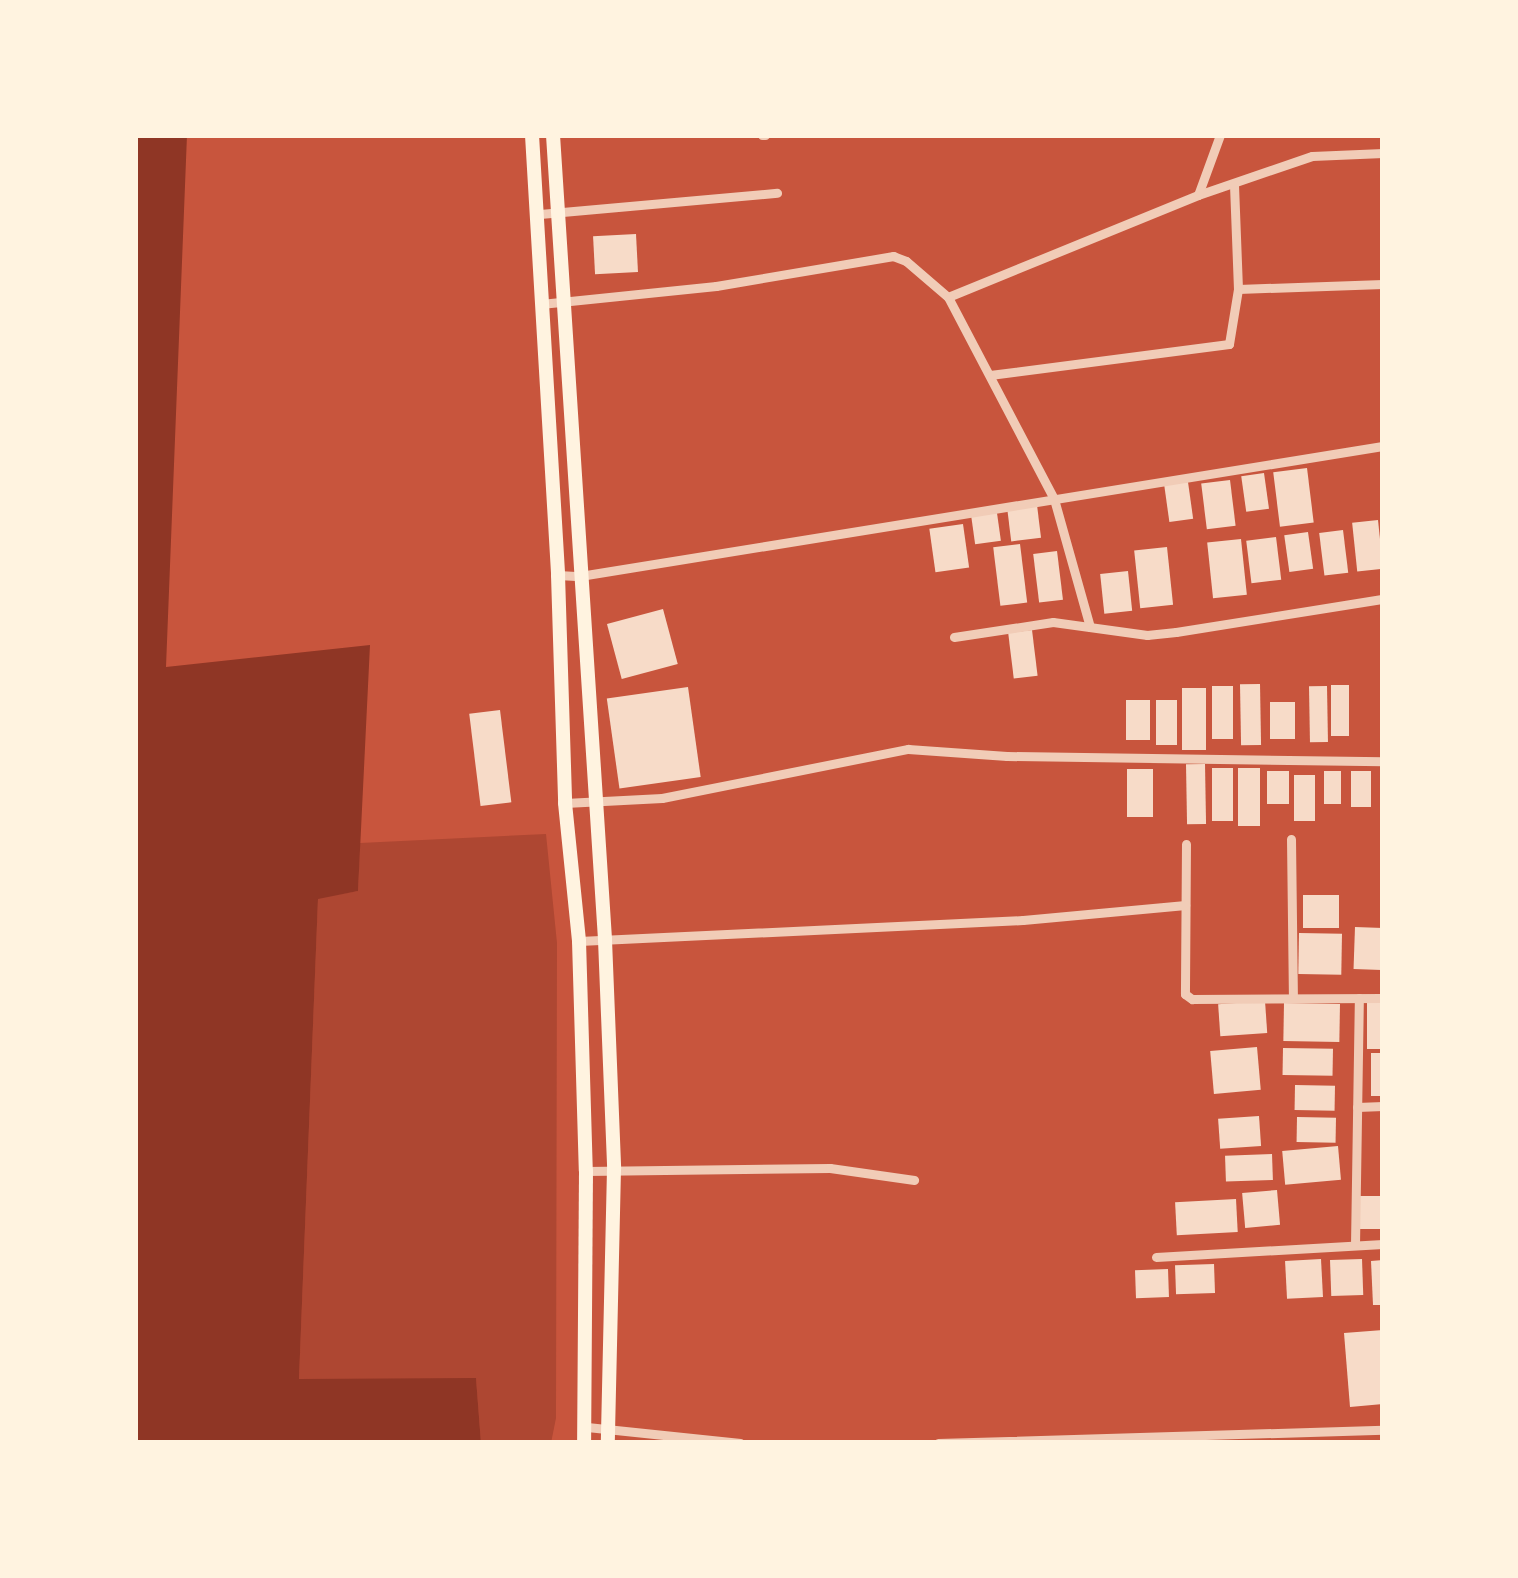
<!DOCTYPE html>
<style>
body{margin:0}
#map{position:relative;width:1518px;height:1578px;overflow:hidden;background:#c8553d;font-family:"Roboto Serif",serif}
div>[style]{position:absolute}
[style*='--x']{left:calc(var(--x)*1px);top:calc(var(--y)*1px);width:calc(var(--w)*1px);rotate:calc(var(--a)*1deg)}
.green>*{inset:0;background:#ae4732}
.water>*{inset:0;background:#8f3625}
.building>*{inset:0;background:#f7dbc8;transform-origin:0 0}
.minor>*{height:9px;margin:-4.5px;padding:0 4.5px;transform-origin:4.5px;border-radius:4.5px;background:#f1ccb7}
.secondary>*{height:14px;margin:-7px;padding:0 7px;transform-origin:7px;border-radius:7px;background:#fff3e0}
span{translate:-50% -50%;white-space:nowrap;text-align:center;line-height:1.15;-webkit-text-stroke:12px #fff3e0;paint-order:stroke}
.frame{position:absolute;inset:0;border:138px solid #fff3e0;pointer-events:none}
</style>
<div id="map">
<div class="green">
<div style="clip-path:polygon(546px 834px,557px 943px,556px 1418px,551px 1443px,481px 1443px,476px 1379px,299px 1379px,318px 898px,358px 891px,360px 843px)"></div>
</div>
<div class="water">
<div style="clip-path:polygon(135px 135px,187px 135px,166px 667px,370px 645px,358px 891px,318px 899px,299px 1379px,476px 1378px,481px 1443px,135px 1443px)"></div>
</div>
<div class="building">
<div style="left:636px;top:234px;width:38px;height:43px;rotate:87deg"></div>
<div style="left:1307px;top:468px;width:55px;height:34px;rotate:83deg"></div>
<div style="left:1264px;top:473px;width:36px;height:23px;rotate:82deg"></div>
<div style="left:1230px;top:480px;width:46px;height:29px;rotate:83deg"></div>
<div style="left:1188px;top:482px;width:37px;height:24px;rotate:82deg"></div>
<div style="left:1037px;top:505px;width:33px;height:30px;rotate:83deg"></div>
<div style="left:997px;top:513px;width:28px;height:26px;rotate:82deg"></div>
<div style="left:1378px;top:520px;width:49px;height:26px;rotate:84deg"></div>
<div style="left:963px;top:524px;width:44px;height:34px;rotate:82deg"></div>
<div style="left:1343px;top:530px;width:43px;height:24px;rotate:83deg"></div>
<div style="left:1308px;top:532px;width:37px;height:24px;rotate:82deg"></div>
<div style="left:1276px;top:537px;width:43px;height:30px;rotate:83deg"></div>
<div style="left:1241px;top:539px;width:56px;height:34px;rotate:84deg"></div>
<div style="left:1020px;top:544px;width:59px;height:27px;rotate:83deg"></div>
<div style="left:1167px;top:547px;width:58px;height:33px;rotate:84deg"></div>
<div style="left:1057px;top:551px;width:49px;height:24px;rotate:83deg"></div>
<div style="left:1128px;top:571px;width:40px;height:28px;rotate:84deg"></div>
<div style="left:663px;top:609px;width:57px;height:58px;rotate:75deg"></div>
<div style="left:1032px;top:630px;width:46px;height:24px;rotate:83deg"></div>
<div style="left:1260px;top:684px;width:61px;height:20px;rotate:89deg"></div>
<div style="left:1331px;top:685px;width:18px;height:51px"></div>
<div style="left:1212px;top:686px;width:21px;height:53px"></div>
<div style="left:1327px;top:686px;width:56px;height:18px;rotate:89deg"></div>
<div style="left:688px;top:687px;width:91px;height:82px;rotate:82deg"></div>
<div style="left:1206px;top:688px;width:62px;height:24px;rotate:90deg"></div>
<div style="left:1126px;top:700px;width:24px;height:40px"></div>
<div style="left:1177px;top:700px;width:45px;height:21px;rotate:90deg"></div>
<div style="left:1295px;top:702px;width:37px;height:25px;rotate:90deg"></div>
<div style="left:500px;top:710px;width:93px;height:31px;rotate:83deg"></div>
<div style="left:1205px;top:764px;width:60px;height:19px;rotate:89deg"></div>
<div style="left:1212px;top:768px;width:21px;height:53px"></div>
<div style="left:1238px;top:768px;width:22px;height:58px"></div>
<div style="left:1153px;top:769px;width:48px;height:26px;rotate:90deg"></div>
<div style="left:1289px;top:771px;width:33px;height:22px;rotate:90deg"></div>
<div style="left:1324px;top:771px;width:17px;height:33px"></div>
<div style="left:1351px;top:771px;width:20px;height:36px"></div>
<div style="left:1294px;top:775px;width:21px;height:46px"></div>
<div style="left:1303px;top:895px;width:36px;height:33px"></div>
<div style="left:1355px;top:927px;width:28px;height:42px;rotate:2deg"></div>
<div style="left:1299px;top:933px;width:43px;height:41px;rotate:1deg"></div>
<div style="left:1265px;top:1001px;width:32px;height:47px;rotate:86deg"></div>
<div style="left:1367px;top:1002px;width:16px;height:47px"></div>
<div style="left:1284px;top:1003px;width:56px;height:38px;rotate:1deg"></div>
<div style="left:1257px;top:1047px;width:43px;height:47px;rotate:85deg"></div>
<div style="left:1283px;top:1048px;width:50px;height:27px;rotate:1deg"></div>
<div style="left:1371px;top:1053px;width:12px;height:43px"></div>
<div style="left:1295px;top:1085px;width:40px;height:25px;rotate:1deg"></div>
<div style="left:1259px;top:1116px;width:30px;height:41px;rotate:86deg"></div>
<div style="left:1297px;top:1117px;width:39px;height:25px;rotate:1deg"></div>
<div style="left:1338px;top:1146px;width:34px;height:56px;rotate:85deg"></div>
<div style="left:1272px;top:1154px;width:26px;height:47px;rotate:88deg"></div>
<div style="left:1277px;top:1190px;width:35px;height:35px;rotate:85deg"></div>
<div style="left:1383px;top:1196px;width:33px;height:23px;rotate:90deg"></div>
<div style="left:1236px;top:1199px;width:33px;height:61px;rotate:87deg"></div>
<div style="left:1321px;top:1259px;width:38px;height:36px;rotate:87deg"></div>
<div style="left:1362px;top:1259px;width:36px;height:32px;rotate:88deg"></div>
<div style="clip-path:polygon(1383px 1260px,1383px 1305px,1373px 1305px,1371px 1261px)"></div>
<div style="left:1214px;top:1264px;width:29px;height:39px;rotate:88deg"></div>
<div style="left:1168px;top:1269px;width:28px;height:33px;rotate:88deg"></div>
<div style="clip-path:polygon(1383px 1330px,1383px 1404px,1350px 1407px,1344px 1333px)"></div>
</div>
<div class="minor">
<div style="--x:762;--y:135;--w:3;--a:0"></div>
<div style="--x:1198;--y:195;--w:120;--a:-18.9"></div>
<div style="--x:1312;--y:156;--w:71;--a:-2.4"></div>
<div style="--x:540;--y:214;--w:238;--a:-5.1"></div>
<div style="--x:1238;--y:289;--w:145;--a:-2"></div>
<div style="--x:948;--y:297;--w:270;--a:-22.2"></div>
<div style="--x:1198;--y:195;--w:64;--a:-69.9"></div>
<div style="--x:541;--y:304;--w:176;--a:-5.9"></div>
<div style="--x:716;--y:286;--w:180;--a:-9.6"></div>
<div style="--x:893;--y:256;--w:14;--a:21"></div>
<div style="--x:906;--y:261;--w:55;--a:40.6"></div>
<div style="--x:948;--y:297;--w:228;--a:62.3"></div>
<div style="--x:1054;--y:499;--w:133;--a:74.3"></div>
<div style="--x:990;--y:375;--w:241;--a:-7.4"></div>
<div style="--x:1229;--y:344;--w:56;--a:-80.7"></div>
<div style="--x:1238;--y:289;--w:105;--a:-92.2"></div>
<div style="--x:558;--y:575;--w:22;--a:3"></div>
<div style="--x:580;--y:576;--w:813;--a:-9.2"></div>
<div style="--x:954;--y:637;--w:100;--a:-8.6"></div>
<div style="--x:1053;--y:622;--w:95;--a:7.9"></div>
<div style="--x:1147;--y:635;--w:29;--a:-6"></div>
<div style="--x:1176;--y:632;--w:210;--a:-9.1"></div>
<div style="--x:565;--y:803;--w:97;--a:-3"></div>
<div style="--x:662;--y:798;--w:251;--a:-11.3"></div>
<div style="--x:908;--y:749;--w:99;--a:4"></div>
<div style="--x:1007;--y:756;--w:376;--a:0.8"></div>
<div style="--x:1291;--y:839;--w:159;--a:89.3"></div>
<div style="--x:1186;--y:844;--w:150;--a:90.4"></div>
<div style="--x:1185;--y:994;--w:9;--a:36"></div>
<div style="--x:1192;--y:999;--w:191;--a:-0.3"></div>
<div style="--x:579;--y:941;--w:444;--a:-2.7"></div>
<div style="--x:1023;--y:920;--w:163;--a:-5.3"></div>
<div style="--x:1357;--y:1107;--w:26;--a:-2"></div>
<div style="--x:586;--y:1171;--w:244;--a:-0.7"></div>
<div style="--x:830;--y:1168;--w:85;--a:8.1"></div>
<div style="--x:1355;--y:1245;--w:247;--a:-89.1"></div>
<div style="--x:1156;--y:1257;--w:227;--a:-3.3"></div>
<div style="--x:587;--y:1427;--w:154;--a:6"></div>
<div style="--x:938;--y:1443;--w:445;--a:-1.7"></div>
</div>
<div class="secondary">
<div style="--x:532;--y:135;--w:441;--a:86.6"></div>
<div style="--x:558;--y:575;--w:228;--a:88.2"></div>
<div style="--x:565;--y:803;--w:139;--a:84.2"></div>
<div style="--x:579;--y:941;--w:230;--a:88.3"></div>
<div style="--x:586;--y:1171;--w:272;--a:90.4"></div>
<div style="--x:553;--y:135;--w:807;--a:86.3"></div>
<div style="--x:605;--y:940;--w:229;--a:87.7"></div>
<div style="--x:614;--y:1169;--w:274;--a:91.3"></div>
</div>
<div class="frame"></div>
</div>
